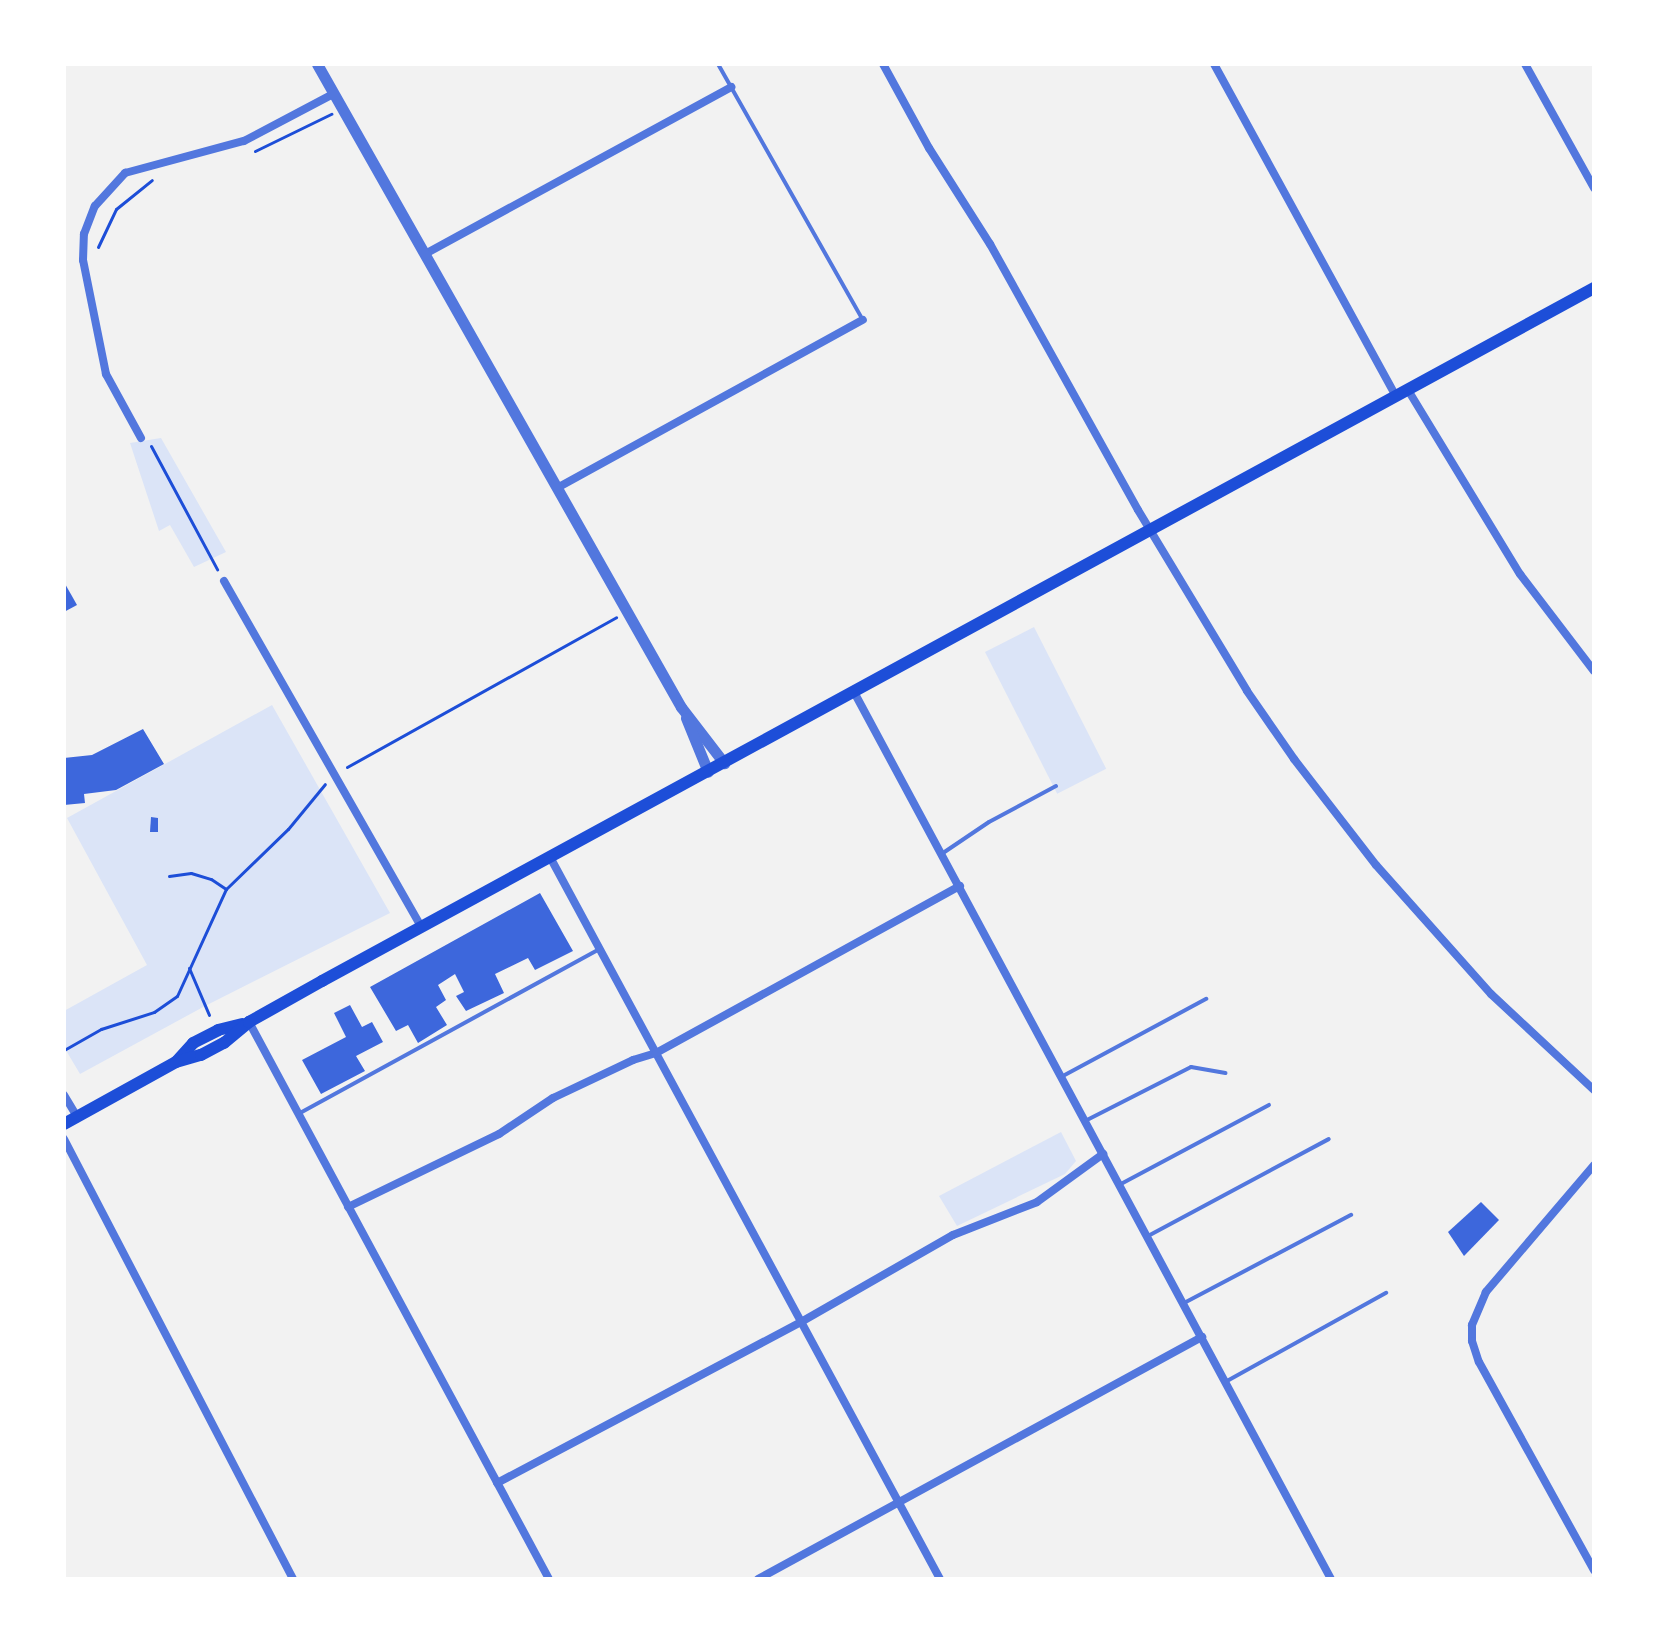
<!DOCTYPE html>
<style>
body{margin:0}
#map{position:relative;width:1658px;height:1643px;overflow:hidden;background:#f2f2f2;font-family:Montserrat,sans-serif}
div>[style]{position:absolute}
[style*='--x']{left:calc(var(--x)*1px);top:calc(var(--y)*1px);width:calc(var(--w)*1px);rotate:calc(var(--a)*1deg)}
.green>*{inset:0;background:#dbe4f7;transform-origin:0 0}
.building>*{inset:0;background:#3d67dc}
.path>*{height:3px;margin:-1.5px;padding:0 1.5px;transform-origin:1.5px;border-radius:1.5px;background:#1d4ed8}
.service>*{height:4px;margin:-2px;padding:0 2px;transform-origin:2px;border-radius:2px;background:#5277de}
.minor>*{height:8px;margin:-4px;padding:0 4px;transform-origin:4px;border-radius:4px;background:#5277de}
.tertiary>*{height:11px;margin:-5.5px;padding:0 5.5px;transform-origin:5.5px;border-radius:5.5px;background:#5277de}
.secondary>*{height:12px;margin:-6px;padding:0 6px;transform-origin:6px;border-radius:6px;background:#1d4ed8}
span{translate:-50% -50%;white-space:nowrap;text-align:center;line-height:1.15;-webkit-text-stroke:7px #fff;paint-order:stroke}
.frame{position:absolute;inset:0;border:66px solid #fff;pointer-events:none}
</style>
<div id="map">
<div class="green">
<div style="clip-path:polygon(161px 438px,226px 552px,194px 567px,170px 525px,159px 531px,130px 443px)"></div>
<div style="left:1034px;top:627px;width:159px;height:55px;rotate:63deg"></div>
<div style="clip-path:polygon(272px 705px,390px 913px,205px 1006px,80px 1074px,64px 1047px,64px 1011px,147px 965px,67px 818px)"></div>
<div style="clip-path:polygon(1061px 1132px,1076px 1161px,1065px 1174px,957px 1226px,939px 1196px)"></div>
</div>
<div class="building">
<div style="clip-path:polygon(64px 582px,77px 605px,64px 612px)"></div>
<div style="clip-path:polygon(143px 729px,164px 764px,116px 790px,84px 794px,85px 803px,64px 805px,64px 758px,92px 755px)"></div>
<div style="clip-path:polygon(151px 817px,158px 818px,158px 832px,150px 832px)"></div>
<div style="clip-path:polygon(540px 893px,573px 951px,535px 970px,528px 958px,495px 974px,504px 993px,466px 1011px,456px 996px,464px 992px,455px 974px,438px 985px,446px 1000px,436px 1007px,447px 1025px,418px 1043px,408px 1025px,396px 1031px,370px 987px)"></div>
<div style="clip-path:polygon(350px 1005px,362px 1027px,372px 1022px,383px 1042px,356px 1056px,365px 1071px,321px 1094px,302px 1060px,346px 1037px,334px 1013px)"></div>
<div style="clip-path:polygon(1481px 1202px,1499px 1220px,1464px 1256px,1448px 1232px)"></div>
</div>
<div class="path">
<div style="--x:255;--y:151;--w:85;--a:-26"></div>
<div style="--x:98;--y:247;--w:42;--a:-64.7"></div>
<div style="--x:116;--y:209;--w:46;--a:-38.9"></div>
<div style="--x:151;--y:446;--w:140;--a:61.8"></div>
<div style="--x:347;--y:767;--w:308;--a:-29.1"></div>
<div style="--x:169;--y:876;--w:22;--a:-8"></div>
<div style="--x:191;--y:873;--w:21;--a:17"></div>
<div style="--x:211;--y:879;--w:18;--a:34"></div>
<div style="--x:189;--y:968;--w:51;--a:66.9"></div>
<div style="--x:64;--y:1050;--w:43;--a:-29.6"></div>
<div style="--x:101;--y:1029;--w:56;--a:-17.8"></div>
<div style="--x:154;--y:1012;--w:28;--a:-35"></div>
<div style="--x:177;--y:996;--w:118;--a:-65.4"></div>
<div style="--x:226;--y:889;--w:86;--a:-44.1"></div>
<div style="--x:288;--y:829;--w:58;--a:-50.6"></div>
</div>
<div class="service">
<div style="--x:718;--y:64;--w:294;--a:60.5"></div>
<div style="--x:943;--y:853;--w:55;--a:-34"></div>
<div style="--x:989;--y:822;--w:76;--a:-28.2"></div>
<div style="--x:1061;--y:1077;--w:165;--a:-28.3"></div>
<div style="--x:300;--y:1113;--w:340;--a:-28.7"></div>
<div style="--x:1085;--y:1121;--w:119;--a:-27"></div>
<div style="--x:1191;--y:1067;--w:35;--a:10"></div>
<div style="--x:1119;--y:1185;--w:170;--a:-28.1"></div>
<div style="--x:1148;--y:1236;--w:205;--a:-28.2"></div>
<div style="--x:1184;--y:1303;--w:189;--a:-27.8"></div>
<div style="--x:1227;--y:1381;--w:182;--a:-29"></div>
</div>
<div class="minor">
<div style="--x:883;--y:64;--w:96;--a:61.3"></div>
<div style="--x:929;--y:148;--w:114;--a:57.6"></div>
<div style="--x:990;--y:244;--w:304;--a:60.9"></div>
<div style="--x:1138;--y:510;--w:211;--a:58.9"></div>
<div style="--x:1247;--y:691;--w:83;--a:55.3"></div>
<div style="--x:1294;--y:759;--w:134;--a:52.3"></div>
<div style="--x:1376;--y:865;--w:173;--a:48.3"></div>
<div style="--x:1491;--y:994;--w:141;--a:43"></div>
<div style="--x:1214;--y:64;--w:379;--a:61.3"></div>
<div style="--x:1525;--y:64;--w:142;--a:60.9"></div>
<div style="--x:425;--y:254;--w:349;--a:-28.6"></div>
<div style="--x:1408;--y:390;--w:215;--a:58.7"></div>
<div style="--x:1520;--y:574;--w:122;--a:52.7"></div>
<div style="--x:141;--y:438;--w:73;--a:-118.7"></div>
<div style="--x:106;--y:374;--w:116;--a:-101.4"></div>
<div style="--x:83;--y:260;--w:26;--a:-88"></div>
<div style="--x:84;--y:234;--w:30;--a:-69"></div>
<div style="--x:95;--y:206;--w:45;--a:-47.7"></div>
<div style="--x:125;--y:173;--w:123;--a:-15.1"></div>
<div style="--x:244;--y:141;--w:101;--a:-27.8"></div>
<div style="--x:557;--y:488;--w:349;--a:-28.8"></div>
<div style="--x:224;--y:581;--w:398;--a:60.3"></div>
<div style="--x:854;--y:692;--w:1007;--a:61.73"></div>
<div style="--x:550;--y:857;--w:821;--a:61.62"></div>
<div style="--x:249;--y:1022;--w:633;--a:61.69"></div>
<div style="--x:64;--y:1095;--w:26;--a:59"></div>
<div style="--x:64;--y:1139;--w:496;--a:62.5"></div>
<div style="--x:1594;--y:1165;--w:167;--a:130.4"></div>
<div style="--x:1486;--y:1292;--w:36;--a:113"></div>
<div style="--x:1472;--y:1325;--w:16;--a:90"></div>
<div style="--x:1472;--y:1341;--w:22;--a:72"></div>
<div style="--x:1479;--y:1362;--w:238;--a:61.1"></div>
<div style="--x:348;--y:1207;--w:168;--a:-25.8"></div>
<div style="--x:499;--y:1134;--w:65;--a:-33.7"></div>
<div style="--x:553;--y:1098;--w:89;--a:-25.4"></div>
<div style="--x:633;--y:1060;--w:24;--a:-17"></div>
<div style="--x:656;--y:1053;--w:347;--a:-28.8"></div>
<div style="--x:497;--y:1483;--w:344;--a:-27.9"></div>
<div style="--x:801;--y:1322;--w:175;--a:-29.8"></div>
<div style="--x:953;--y:1235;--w:90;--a:-21.4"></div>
<div style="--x:1037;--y:1202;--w:82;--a:-36"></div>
<div style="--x:758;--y:1579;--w:506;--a:-28.59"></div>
</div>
<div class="tertiary">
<div style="--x:317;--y:64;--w:739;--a:60.49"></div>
<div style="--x:681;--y:707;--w:71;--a:52.5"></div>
<div style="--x:686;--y:718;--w:58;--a:67.8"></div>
</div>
<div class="secondary">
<div style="--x:177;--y:1061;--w:24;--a:-48"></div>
<div style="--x:193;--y:1043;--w:28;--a:-27"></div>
<div style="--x:218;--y:1030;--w:25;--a:-14"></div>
<div style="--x:64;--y:1124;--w:128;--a:-29"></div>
<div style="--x:176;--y:1062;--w:26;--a:-16"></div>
<div style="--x:201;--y:1055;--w:26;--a:-28"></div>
<div style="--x:224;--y:1043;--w:33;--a:-40"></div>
<div style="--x:249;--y:1022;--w:84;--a:-29.3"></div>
<div style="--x:322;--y:981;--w:1449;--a:-28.58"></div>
</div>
<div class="frame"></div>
</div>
